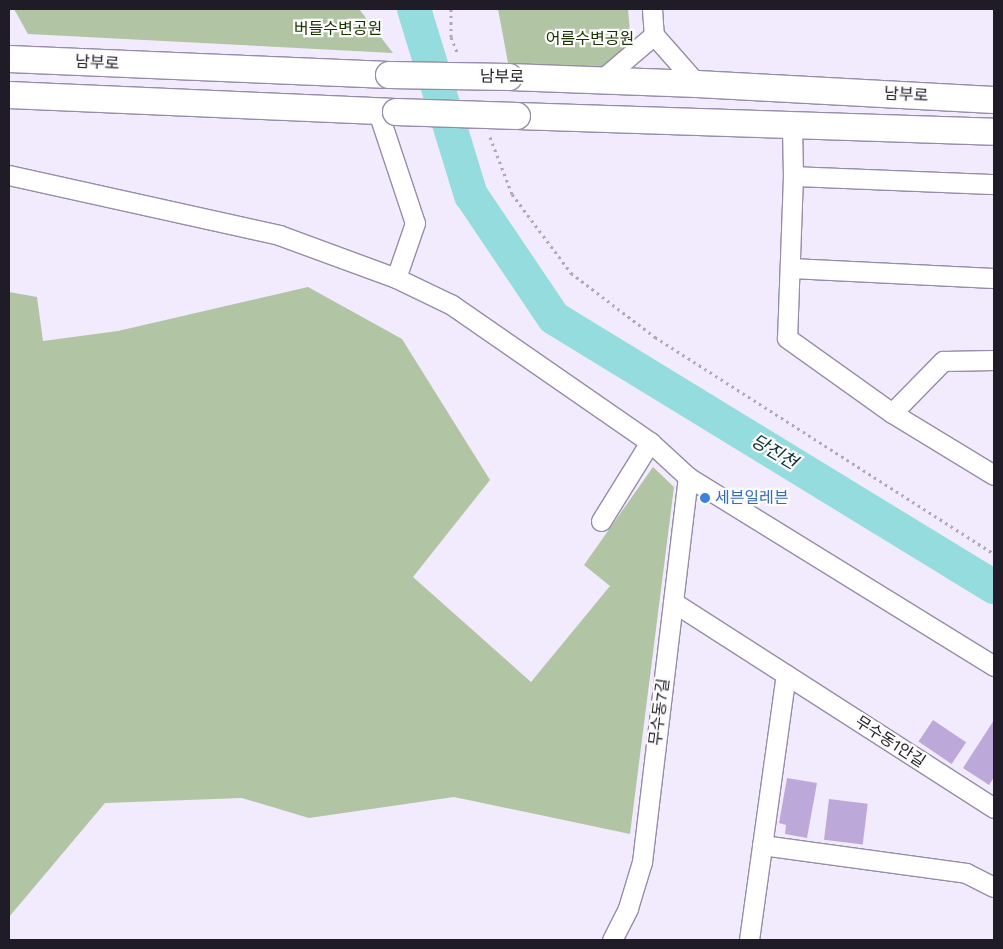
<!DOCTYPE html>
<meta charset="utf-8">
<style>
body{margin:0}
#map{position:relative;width:1003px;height:949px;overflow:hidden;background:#f2ebfd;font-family:"Work Sans","Noto Sans KR",sans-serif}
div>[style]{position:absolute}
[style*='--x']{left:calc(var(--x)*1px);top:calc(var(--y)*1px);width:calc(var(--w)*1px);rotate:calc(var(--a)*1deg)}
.green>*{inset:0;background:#b1c4a4}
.river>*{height:34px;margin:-17px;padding:0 17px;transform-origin:17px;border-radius:17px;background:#95dcde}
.building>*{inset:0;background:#bca9d9;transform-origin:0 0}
.path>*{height:3px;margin-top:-1.5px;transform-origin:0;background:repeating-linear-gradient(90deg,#aea8b8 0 2.5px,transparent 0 6.5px)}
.roads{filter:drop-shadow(1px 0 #978ca8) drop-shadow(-1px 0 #978ca8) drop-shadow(0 1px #978ca8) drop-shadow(0 -1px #978ca8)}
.minor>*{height:19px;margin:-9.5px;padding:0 9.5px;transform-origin:9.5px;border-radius:9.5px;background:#fff}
.secondary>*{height:26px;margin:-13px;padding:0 13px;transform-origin:13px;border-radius:13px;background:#fff}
.bridges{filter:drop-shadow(1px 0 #978ca8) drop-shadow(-1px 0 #978ca8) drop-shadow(0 1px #978ca8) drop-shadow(0 -1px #978ca8)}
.secondary-bridge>*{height:26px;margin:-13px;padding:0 13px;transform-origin:13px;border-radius:13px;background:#fff}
.dots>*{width:14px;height:14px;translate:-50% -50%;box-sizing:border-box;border:2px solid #fcfcfc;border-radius:50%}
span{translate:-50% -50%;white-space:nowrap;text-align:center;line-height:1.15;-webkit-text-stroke:4.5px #fcfcfc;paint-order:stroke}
.park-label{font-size:16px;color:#193200}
.street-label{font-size:16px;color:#201c27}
.shop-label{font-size:16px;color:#366cbe}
.left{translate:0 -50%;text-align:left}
.water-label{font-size:18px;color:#0c3031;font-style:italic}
.frame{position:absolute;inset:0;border:10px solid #201c27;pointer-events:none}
</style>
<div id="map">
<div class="green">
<div style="clip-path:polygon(14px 9px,359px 9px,393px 53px,28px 34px)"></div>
<div style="clip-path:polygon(498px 9px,628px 9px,631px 43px,601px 70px,509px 68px)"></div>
<div style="clip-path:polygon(308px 287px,402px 339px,490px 480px,413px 577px,531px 682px,610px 586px,584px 565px,653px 467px,674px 487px,630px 834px,454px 797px,309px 818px,242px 798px,105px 803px,9px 917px,9px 292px,37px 297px,43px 341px,118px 331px)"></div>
</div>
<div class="river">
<div style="--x:414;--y:9;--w:195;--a:73"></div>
<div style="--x:471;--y:195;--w:148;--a:56"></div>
<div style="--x:554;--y:318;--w:516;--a:31.44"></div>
</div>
<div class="building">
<div style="left:933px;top:720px;width:40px;height:26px;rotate:34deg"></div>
<div style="clip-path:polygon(994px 720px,994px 777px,989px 785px,963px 768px)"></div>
<div style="clip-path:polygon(787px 778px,817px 783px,807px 838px,785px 834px,786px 825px,779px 823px)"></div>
<div style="left:829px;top:799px;width:39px;height:41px;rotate:7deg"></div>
</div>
<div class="path">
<div style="--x:451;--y:9;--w:28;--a:90"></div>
<div style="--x:451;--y:37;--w:18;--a:68"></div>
<div style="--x:490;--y:137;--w:61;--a:68.9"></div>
<div style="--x:512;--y:194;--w:99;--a:53.2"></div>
<div style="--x:571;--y:273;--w:106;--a:37.3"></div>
<div style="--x:655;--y:337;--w:403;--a:32.6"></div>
</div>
<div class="roads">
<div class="minor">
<div style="--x:652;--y:9;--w:26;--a:86"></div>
<div style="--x:654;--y:35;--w:65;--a:48.7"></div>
<div style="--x:601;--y:80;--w:70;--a:-40.3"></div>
<div style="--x:378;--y:112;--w:117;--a:71.6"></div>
<div style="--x:415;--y:223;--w:58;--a:109.1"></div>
<div style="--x:792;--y:125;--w:51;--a:88.9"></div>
<div style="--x:793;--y:176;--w:162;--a:92.1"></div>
<div style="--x:787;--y:338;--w:129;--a:35.5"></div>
<div style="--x:892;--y:413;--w:119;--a:31.3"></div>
<div style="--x:9;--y:175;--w:277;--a:12.5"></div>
<div style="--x:279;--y:235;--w:125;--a:20.2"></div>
<div style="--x:396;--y:278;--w:62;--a:25.7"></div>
<div style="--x:452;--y:305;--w:241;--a:34.7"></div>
<div style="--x:650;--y:442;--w:52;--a:42.6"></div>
<div style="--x:688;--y:477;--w:360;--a:31.7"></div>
<div style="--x:793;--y:176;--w:201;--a:2.3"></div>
<div style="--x:790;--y:268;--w:204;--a:2.8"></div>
<div style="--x:892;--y:413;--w:73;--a:-45.6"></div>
<div style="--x:943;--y:361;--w:51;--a:-1.1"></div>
<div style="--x:601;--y:521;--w:93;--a:-58.2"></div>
<div style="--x:673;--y:602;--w:381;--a:32.7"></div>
<div style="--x:762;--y:845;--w:206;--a:7.8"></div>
<div style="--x:966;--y:873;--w:31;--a:27"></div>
<div style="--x:612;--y:940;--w:36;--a:-63"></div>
<div style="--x:628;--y:908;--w:48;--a:-73.1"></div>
<div style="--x:642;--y:862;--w:388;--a:-83.2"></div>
<div style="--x:749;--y:940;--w:268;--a:-82.1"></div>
</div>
<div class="secondary">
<div style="--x:9;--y:59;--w:380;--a:2.4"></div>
<div style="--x:509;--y:77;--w:188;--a:2.1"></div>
<div style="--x:697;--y:84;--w:297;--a:3.1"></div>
<div style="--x:9;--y:95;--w:387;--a:2.5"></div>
<div style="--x:517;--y:116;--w:477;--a:1.9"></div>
</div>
</div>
<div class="bridges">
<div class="secondary-bridge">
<div style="--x:389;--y:75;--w:120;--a:1"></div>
<div style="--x:396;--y:112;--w:121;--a:1.9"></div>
</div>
</div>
<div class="dots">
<div style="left:705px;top:498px;background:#3f7fe0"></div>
</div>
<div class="park-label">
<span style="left:338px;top:29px">버들수변공원</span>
<span style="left:590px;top:39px">어름수변공원</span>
</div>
<div class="street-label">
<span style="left:97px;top:63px;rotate:3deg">남부로</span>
<span style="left:502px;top:77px;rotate:1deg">남부로</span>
<span style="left:906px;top:95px;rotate:3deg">남부로</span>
<span style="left:660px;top:712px;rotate:-83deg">무수동7길</span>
<span style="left:890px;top:742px;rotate:33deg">무수동1안길</span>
</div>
<div class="shop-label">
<span class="left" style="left:715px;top:498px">세븐일레븐</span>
</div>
<div class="water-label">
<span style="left:774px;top:452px;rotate:31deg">당진천</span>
</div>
<div class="frame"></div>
</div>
